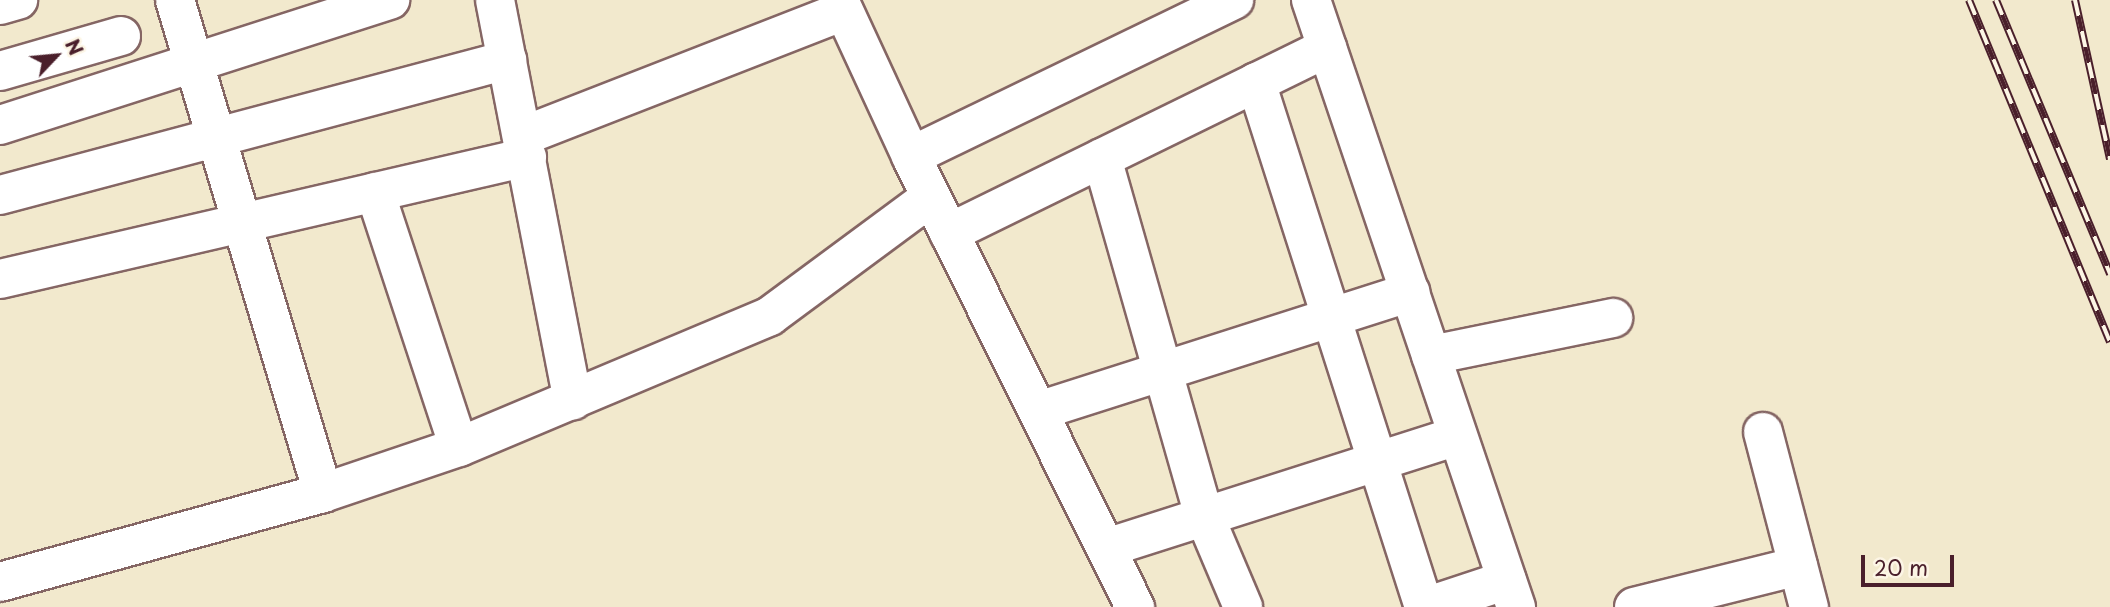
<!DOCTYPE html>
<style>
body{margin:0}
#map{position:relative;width:2110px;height:607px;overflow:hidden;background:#f2e9cd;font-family:"Playpen Sans",sans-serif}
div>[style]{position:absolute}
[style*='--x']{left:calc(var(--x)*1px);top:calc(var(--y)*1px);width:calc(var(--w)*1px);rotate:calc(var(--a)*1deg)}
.roads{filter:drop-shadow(2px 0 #856664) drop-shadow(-2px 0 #856664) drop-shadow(0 2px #856664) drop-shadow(0 -2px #856664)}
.minor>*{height:38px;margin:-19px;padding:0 19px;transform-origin:19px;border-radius:19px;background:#fff}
.rail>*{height:8px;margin-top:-4px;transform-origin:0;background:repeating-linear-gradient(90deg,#fcf5e5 0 16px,#4a1f2b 0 32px);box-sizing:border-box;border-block:2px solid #4a1f2b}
span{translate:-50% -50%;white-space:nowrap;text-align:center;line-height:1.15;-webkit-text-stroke:5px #fcf5e5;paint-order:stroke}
.north{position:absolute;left:21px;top:21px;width:70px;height:70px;-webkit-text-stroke:5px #fcf5e5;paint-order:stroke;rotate:64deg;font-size:19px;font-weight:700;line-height:28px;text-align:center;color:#4a1f2b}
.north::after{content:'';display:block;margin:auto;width:24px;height:32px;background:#4a1f2b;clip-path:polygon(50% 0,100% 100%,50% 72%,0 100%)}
.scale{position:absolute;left:1861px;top:555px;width:93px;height:32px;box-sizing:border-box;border:4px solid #4a1f2b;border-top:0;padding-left:9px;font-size:21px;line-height:24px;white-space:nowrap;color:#4a1f2b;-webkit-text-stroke:5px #fcf5e5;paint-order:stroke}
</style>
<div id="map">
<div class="roads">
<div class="minor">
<div style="--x:175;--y:0;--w:515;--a:73.29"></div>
<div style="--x:495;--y:0;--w:408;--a:79"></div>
<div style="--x:839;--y:0;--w:172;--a:65.2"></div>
<div style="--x:911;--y:156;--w:504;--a:63.59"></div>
<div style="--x:1311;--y:0;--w:641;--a:71.34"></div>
<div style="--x:0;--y:5;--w:19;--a:-16"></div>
<div style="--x:0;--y:71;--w:126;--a:-16.1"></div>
<div style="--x:1256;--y:82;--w:551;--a:72.26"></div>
<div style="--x:0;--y:125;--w:410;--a:-17.8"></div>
<div style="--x:523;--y:136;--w:344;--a:-21.3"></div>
<div style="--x:911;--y:156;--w:359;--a:-25.8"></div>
<div style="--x:1102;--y:158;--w:371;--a:74.1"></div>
<div style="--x:1204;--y:515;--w:100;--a:67"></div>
<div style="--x:375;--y:192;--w:268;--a:71.8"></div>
<div style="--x:0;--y:195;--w:525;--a:-14.91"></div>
<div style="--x:949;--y:233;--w:421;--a:-26.1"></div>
<div style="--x:0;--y:279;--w:541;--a:-13.03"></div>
<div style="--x:1431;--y:355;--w:186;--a:-11.5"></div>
<div style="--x:1038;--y:411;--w:391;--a:-17.7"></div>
<div style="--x:1763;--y:432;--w:181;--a:75.3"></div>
<div style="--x:1106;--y:548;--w:369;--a:-17.7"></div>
<div style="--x:0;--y:582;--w:335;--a:-15.4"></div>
<div style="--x:323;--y:493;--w:144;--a:-18.7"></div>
<div style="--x:459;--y:447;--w:337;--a:-22.8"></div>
<div style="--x:770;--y:316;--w:200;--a:-36.5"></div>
<div style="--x:1425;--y:607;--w:86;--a:-18.2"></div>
<div style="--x:1634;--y:607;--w:169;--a:-14"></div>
</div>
</div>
<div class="rail">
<div style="--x:1969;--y:0;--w:370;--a:67.6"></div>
<div style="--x:1996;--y:0;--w:297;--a:67.4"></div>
<div style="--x:2075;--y:0;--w:163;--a:77.6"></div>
</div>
<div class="north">N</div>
<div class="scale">20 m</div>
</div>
